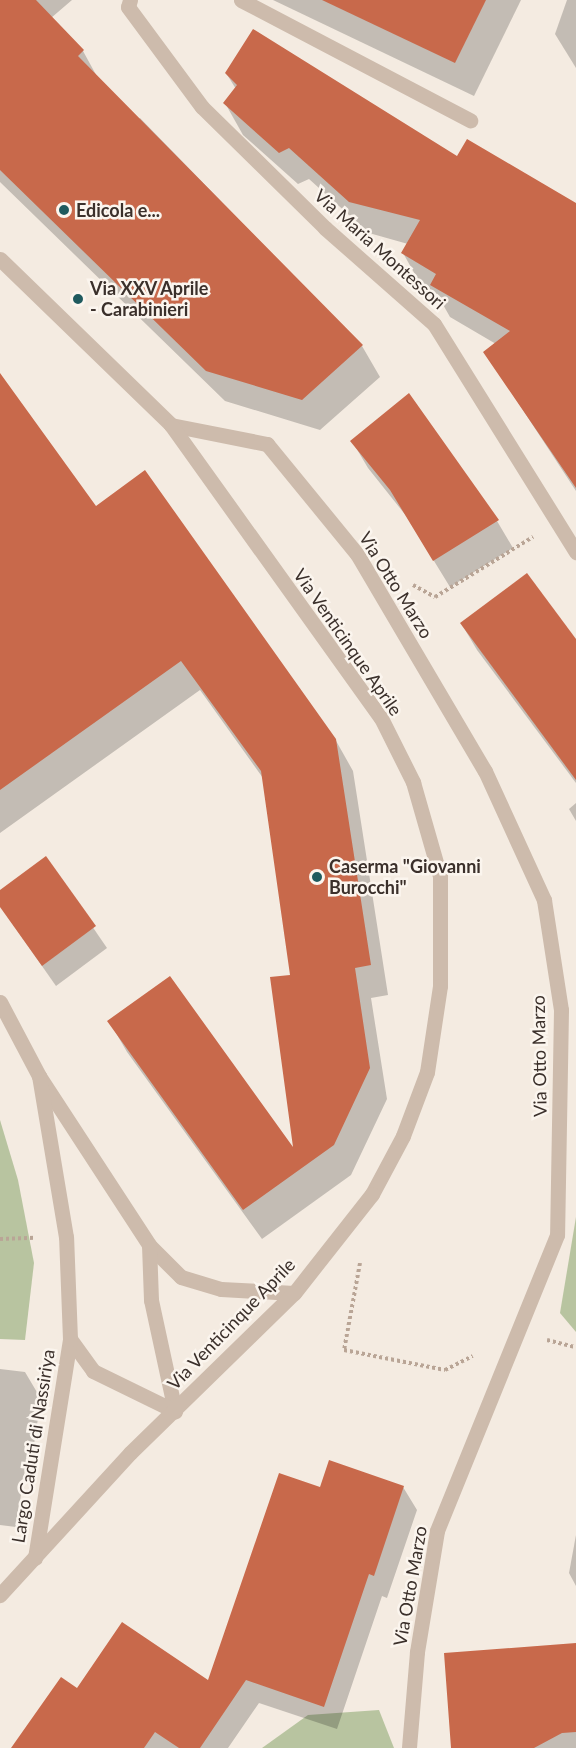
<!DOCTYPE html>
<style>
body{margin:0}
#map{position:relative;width:576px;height:1748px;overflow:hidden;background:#f4ebe1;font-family:Lato,sans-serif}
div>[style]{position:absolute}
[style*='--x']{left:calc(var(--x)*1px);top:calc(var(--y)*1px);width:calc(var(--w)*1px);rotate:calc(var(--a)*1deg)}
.green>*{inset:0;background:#b8c4a0}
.shadow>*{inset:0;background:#0003}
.building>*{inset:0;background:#c8694b}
.path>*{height:4px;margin-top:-2px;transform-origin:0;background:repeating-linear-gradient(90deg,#b9a596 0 3px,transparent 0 6px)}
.service>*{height:15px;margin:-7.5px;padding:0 7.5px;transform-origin:7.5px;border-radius:7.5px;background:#cdbbac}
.minor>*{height:15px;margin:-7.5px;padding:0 7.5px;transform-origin:7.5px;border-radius:7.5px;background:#cdbbac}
.tertiary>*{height:15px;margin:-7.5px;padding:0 7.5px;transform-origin:7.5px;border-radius:7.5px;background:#cdbbac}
.dots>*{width:16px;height:16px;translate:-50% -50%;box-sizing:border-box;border:3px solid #fbf5ee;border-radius:50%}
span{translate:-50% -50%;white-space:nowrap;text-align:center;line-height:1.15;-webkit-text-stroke:5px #fbf5ee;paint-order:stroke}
.poi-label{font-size:18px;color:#3b302b;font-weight:700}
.left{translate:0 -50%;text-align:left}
.street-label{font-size:18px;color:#3b302b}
</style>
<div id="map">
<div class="green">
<div style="clip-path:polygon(0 1120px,18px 1180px,34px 1263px,25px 1340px,0 1339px)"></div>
<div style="clip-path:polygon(576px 1217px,576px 1332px,560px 1313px)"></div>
<div style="clip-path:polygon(379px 1710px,394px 1748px,262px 1748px,308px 1715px)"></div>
</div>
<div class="shadow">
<div style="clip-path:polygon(0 0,72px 0,51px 18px,83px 51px,100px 82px,138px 120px,140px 118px,362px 346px,380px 377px,320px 430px,225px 401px,0 182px)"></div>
<div style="clip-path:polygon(273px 0,521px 0,474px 96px)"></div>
<div style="clip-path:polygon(567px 0,576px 0,576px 68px,555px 34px)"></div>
<div style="clip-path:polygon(226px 73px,576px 205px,576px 491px,485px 352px,496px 344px,450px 317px,437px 294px,421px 285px,403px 253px,408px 244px,369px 233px,309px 179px,298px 184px,243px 135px,225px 103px,236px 89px)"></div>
<div style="clip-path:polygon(0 375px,96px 508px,335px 739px,353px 771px,388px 995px,371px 998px,387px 1099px,351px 1175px,262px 1239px,127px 1052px,109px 1021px,295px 1152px,292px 976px,263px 778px,200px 690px,0 833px)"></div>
<div style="clip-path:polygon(352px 441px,497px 521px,513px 548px,450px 587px,407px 517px,368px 468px)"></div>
<div style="clip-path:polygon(461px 623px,576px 642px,576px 783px,477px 650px)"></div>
<div style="clip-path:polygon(576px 803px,576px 821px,569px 809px)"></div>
<div style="clip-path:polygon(46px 859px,107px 948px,56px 986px,0 906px,0 892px)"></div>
<div style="clip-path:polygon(0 1369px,25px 1372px,41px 1399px,30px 1470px,25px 1469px,16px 1527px,0 1525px)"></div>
<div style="clip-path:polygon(403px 1487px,417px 1510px,387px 1598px,382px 1596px,337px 1729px,259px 1703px,228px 1748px,25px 1748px,77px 1690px,209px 1683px,320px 1489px)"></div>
<div style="clip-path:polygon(576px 1535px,576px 1586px,569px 1573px)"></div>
<div style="clip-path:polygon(576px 1644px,576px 1748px,453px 1748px)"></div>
</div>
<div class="building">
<div style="clip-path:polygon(0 0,36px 0,84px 50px,78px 56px,363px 345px,302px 400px,206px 371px,0 170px)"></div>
<div style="clip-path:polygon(322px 0,486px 0,455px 63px)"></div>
<div style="clip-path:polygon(253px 29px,457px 156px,467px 139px,576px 203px,576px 488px,483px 352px,510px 331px,430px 285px,436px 274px,401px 253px,420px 220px,349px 202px,289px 148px,279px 153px,223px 103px,237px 85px,225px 73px)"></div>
<div style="clip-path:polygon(0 373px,96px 506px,145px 470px,336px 739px,371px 965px,355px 968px,370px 1068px,334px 1145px,243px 1210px,107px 1021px,170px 976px,293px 1147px,270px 977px,290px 975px,261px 771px,181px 661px,0 790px)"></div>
<div style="clip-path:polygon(409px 393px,499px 520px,433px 561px,390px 490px,350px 441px)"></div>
<div style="clip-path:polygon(527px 573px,576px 639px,576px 780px,460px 623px)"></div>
<div style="clip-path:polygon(46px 856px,96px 926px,42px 966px,0 907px,0 890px)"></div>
<div style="clip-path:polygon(329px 1460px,404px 1486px,374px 1576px,369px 1574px,324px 1707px,246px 1680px,200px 1748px,179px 1748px,155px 1732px,144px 1748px,11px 1748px,61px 1677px,77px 1688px,122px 1622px,208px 1680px,279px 1473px,320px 1487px)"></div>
<div style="clip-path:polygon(576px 1643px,576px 1732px,562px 1733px,534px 1748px,451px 1748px,444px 1653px)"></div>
</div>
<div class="path">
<div style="--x:413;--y:585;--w:25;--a:29"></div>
<div style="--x:435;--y:597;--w:115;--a:-31.5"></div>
<div style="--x:0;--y:1239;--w:35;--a:-2"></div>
<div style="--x:360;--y:1263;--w:88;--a:100.4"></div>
<div style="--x:344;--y:1350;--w:103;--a:11.2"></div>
<div style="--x:445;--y:1370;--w:31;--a:-27"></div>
<div style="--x:547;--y:1340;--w:30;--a:14"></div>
</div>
<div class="service">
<div style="--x:241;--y:0;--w:259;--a:27.7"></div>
</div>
<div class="minor">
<div style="--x:130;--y:0;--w:7;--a:106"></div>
<div style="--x:128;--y:7;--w:124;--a:53.5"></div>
<div style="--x:202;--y:107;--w:173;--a:44.5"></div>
<div style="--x:325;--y:228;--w:145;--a:41.4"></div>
<div style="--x:434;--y:324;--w:269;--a:58.1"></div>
<div style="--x:171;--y:425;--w:98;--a:11.2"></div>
<div style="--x:267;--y:444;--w:142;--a:50.7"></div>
<div style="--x:357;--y:554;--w:252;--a:59.5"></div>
<div style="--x:485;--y:771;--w:142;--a:65.4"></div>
<div style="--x:544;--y:900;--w:111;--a:81.2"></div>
<div style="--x:561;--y:1010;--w:225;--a:91"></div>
<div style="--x:557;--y:1235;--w:319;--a:112.1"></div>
<div style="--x:437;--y:1531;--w:123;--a:99.4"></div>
<div style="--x:417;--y:1652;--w:96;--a:94.8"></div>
<div style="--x:0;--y:1002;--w:84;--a:62.2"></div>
<div style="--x:39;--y:1076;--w:202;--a:56.9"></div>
<div style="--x:149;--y:1245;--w:45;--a:45"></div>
<div style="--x:181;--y:1277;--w:42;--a:16.7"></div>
<div style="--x:221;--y:1289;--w:73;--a:3.1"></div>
<div style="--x:149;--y:1245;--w:55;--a:87.9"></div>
<div style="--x:151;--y:1300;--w:114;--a:77.8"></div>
<div style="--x:70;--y:1339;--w:39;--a:54"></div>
<div style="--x:93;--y:1371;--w:91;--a:26"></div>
<div style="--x:35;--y:1558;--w:222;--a:-80.9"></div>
<div style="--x:70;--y:1339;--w:102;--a:-92.2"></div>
<div style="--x:66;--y:1237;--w:163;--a:-99.5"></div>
</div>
<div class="tertiary">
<div style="--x:0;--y:259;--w:238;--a:44.1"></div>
<div style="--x:171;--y:425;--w:360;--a:54.4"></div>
<div style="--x:381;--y:718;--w:72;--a:63.4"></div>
<div style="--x:413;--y:782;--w:98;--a:74"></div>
<div style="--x:440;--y:876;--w:110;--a:90"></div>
<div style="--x:440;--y:986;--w:87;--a:98.6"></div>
<div style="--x:427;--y:1072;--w:68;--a:110.6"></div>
<div style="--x:403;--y:1136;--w:66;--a:118.1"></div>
<div style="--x:372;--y:1194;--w:126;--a:128.2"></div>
<div style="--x:294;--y:1293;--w:229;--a:135.7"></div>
<div style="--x:130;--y:1453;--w:193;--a:132.5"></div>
</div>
<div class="dots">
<div style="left:64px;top:210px;background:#1f5a5e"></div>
<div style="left:78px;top:299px;background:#1f5a5e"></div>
<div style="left:317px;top:877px;background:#1f5a5e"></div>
</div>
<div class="poi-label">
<span class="left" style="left:76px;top:210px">Edicola e...</span>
<span class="left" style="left:90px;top:299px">Via XXV Aprile<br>- Carabinieri</span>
<span class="left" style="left:329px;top:877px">Caserma "Giovanni<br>Burocchi"</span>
</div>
<div class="street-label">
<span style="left:380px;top:249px;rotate:42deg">Via Maria Montessori</span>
<span style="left:396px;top:585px;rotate:58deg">Via Otto Marzo</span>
<span style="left:348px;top:642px;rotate:55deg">Via Venticinque Aprile</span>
<span style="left:539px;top:1056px;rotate:-91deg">Via Otto Marzo</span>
<span style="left:231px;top:1324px;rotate:-46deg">Via Venticinque Aprile</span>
<span style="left:33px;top:1446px;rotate:-81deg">Largo Caduti di Nassiriya</span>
<span style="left:410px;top:1586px;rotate:-80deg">Via Otto Marzo</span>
</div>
</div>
